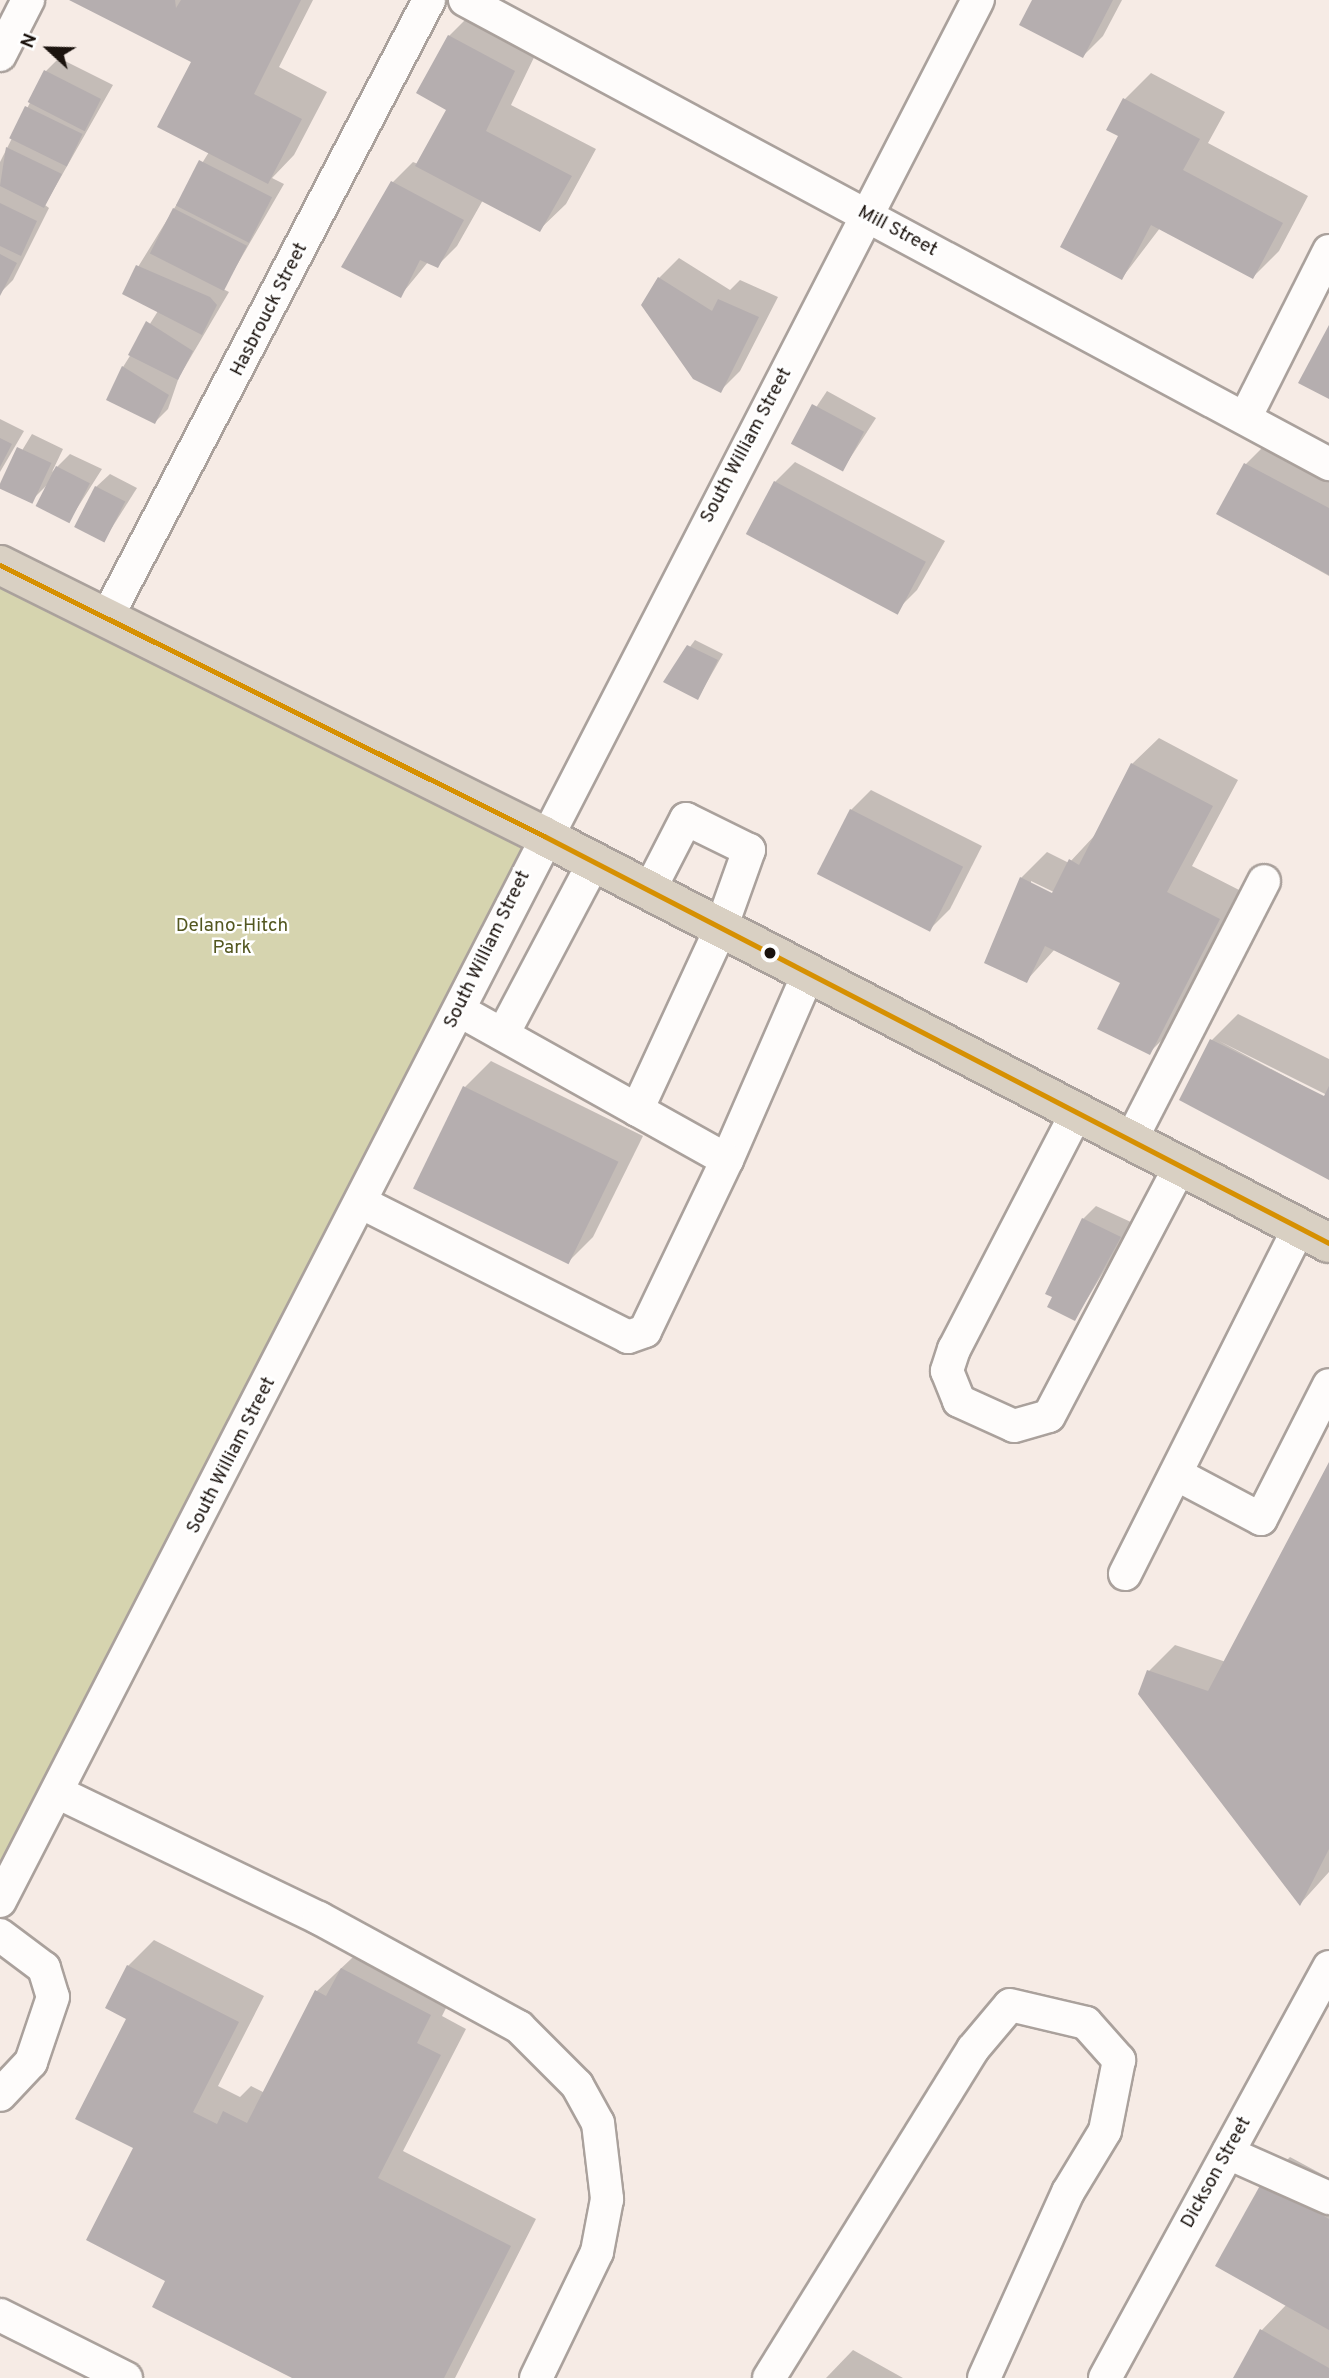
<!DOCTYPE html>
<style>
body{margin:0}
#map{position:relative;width:1329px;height:2378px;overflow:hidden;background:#f6ebe5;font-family:Overpass,sans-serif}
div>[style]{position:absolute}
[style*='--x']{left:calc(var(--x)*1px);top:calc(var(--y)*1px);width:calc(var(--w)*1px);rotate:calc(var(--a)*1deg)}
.green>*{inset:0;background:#d6d4af}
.shadow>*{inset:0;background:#0003}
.building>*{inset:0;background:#b5aeaf;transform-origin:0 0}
.roads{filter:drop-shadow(2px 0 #aaa19c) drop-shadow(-2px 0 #aaa19c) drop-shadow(0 2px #aaa19c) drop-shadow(0 -2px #aaa19c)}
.minor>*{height:32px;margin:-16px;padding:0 16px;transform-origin:16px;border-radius:16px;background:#fefcfb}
.highway>*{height:38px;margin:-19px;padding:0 19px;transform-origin:19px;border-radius:19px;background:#d9d0c3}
.bus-1>*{height:5px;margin:-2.5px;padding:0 2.5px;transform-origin:2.5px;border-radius:2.5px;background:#d69002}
.dots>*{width:19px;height:19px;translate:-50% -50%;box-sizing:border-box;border:4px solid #fff;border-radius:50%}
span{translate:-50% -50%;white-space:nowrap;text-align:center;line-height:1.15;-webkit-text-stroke:5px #fff;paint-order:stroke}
.street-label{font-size:19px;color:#1b130e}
.park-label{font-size:19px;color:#535720}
.north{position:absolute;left:14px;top:14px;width:70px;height:70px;-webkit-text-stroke:5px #fff;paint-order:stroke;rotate:292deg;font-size:19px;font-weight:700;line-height:28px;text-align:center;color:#1b130e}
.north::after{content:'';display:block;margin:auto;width:24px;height:32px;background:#1b130e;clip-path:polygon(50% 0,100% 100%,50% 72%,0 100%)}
</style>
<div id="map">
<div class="green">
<div style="clip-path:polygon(0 563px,544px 836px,0 1901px)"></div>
</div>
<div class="shadow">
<div style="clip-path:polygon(73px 0,313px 0,279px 67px,327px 92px,294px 155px,272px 178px,284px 184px,223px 289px,229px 292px,179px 377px,168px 409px,155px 422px,123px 367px,158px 311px,138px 267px,209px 152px,193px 61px)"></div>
<div style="clip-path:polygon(1034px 0,1122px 0,1103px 36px,1083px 56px)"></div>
<div style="clip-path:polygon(476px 9px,540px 45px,511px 105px,596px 149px,566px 204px,539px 230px,483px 200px,457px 246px,437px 266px,428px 262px,400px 296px,344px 266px,393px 182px,413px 162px,418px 164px,448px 109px,419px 93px,449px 36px)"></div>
<div style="clip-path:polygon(59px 58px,113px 85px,45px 205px,49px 208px,13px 280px,0 293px,0 162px,46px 71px)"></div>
<div style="clip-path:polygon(1151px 73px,1225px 112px,1208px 143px,1308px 196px,1279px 251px,1253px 277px,1160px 228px,1122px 278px,1125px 99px)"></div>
<div style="clip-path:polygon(679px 258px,730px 290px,740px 280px,778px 297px,740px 371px,720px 391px,659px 278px)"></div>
<div style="clip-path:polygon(827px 391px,876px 418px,843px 469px,793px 442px)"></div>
<div style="clip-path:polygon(0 419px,24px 431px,0 472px)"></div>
<div style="clip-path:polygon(32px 434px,63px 449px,52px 472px,70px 454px,102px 469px,69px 521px,48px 484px,30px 502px,0 487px)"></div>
<div style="clip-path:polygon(1272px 438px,1329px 469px,1329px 576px,1219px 514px,1246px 464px)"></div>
<div style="clip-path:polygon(795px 462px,945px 541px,917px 590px,897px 610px,775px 482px)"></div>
<div style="clip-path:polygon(110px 474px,137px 488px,104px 540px,96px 487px)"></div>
<div style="clip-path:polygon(695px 640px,723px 654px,698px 698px,665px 681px)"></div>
<div style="clip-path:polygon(evenodd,1159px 738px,1238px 780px,1192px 866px,1245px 893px,1175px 1027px,1149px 1053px,1122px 982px,1055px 949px,1026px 981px,1021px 878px,1047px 852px,1069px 863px,1096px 834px,1132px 764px,1159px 738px,1031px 881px,1060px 895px,1059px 898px,1031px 885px,1031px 881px)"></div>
<div style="clip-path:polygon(871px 790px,982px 846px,950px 909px,930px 929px,851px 810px)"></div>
<div style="clip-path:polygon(1238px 1014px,1329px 1059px,1329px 1096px,1219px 1041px,1329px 1100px,1329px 1178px,1181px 1099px,1212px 1040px)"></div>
<div style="clip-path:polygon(491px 1061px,643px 1136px,593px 1237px,567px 1263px,465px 1087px)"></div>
<div style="clip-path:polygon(1096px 1206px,1133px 1223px,1075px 1319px,1083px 1219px)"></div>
<div style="clip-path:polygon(1329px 1466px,1329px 1872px,1301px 1903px,1149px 1671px,1175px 1645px,1226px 1662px)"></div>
<div style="clip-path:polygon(154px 1940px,264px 1996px,218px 2086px,240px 2097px,251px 2086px,265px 2093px,317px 1991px,368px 1943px,456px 1988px,442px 2016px,466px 2029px,403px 2151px,536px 2219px,455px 2378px,296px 2378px,168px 2280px,135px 2148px,128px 2018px,128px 1966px)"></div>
<div style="clip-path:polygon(1290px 2157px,1329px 2178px,1329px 2378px,1235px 2378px,1262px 2330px,1287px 2304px,1264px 2183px)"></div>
<div style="clip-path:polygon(853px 2350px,903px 2378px,826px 2378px)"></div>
</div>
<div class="building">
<div style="clip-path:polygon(69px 0,175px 0,176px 8px,181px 0,301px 0,254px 94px,302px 119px,268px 184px,157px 127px,191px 62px)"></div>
<div style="clip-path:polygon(1032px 0,1113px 0,1083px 58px,1019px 25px)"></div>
<div style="clip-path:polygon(448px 35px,515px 71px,486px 131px,572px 176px,540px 232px,415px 166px,446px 110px,416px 93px)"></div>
<div style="left:44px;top:70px;width:64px;height:36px;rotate:27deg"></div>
<div style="clip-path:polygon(1123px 98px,1200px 139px,1183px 170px,1283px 223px,1253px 279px,1151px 225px,1122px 280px,1060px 247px,1118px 136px,1106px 130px)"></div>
<div style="left:25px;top:106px;width:64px;height:36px;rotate:26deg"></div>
<div style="clip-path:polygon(6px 147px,62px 174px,44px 208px,0 186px)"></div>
<div style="left:199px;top:160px;width:82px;height:51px;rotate:27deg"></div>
<div style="clip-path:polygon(391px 181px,464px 220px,438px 268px,420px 260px,401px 298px,341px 267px)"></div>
<div style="clip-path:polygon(0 203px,37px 221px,21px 256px,0 246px)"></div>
<div style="left:173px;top:208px;width:83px;height:51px;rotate:27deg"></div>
<div style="clip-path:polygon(0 254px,17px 263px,0 296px)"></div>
<div style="clip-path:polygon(136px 265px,210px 297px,217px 305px,202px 335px,122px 294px)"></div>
<div style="clip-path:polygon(658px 277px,712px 311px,718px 299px,759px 317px,721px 393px,693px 379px,641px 305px)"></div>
<div style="clip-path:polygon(146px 321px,193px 351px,178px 380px,128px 355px)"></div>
<div style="clip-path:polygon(1329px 325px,1329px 399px,1298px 383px)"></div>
<div style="clip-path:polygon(122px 366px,169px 395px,155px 424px,106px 400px)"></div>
<div style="left:812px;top:404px;width:59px;height:45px;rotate:28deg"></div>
<div style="clip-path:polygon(0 438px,12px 444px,0 467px)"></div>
<div style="left:17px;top:447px;width:38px;height:45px;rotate:25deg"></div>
<div style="clip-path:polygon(1244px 463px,1329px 508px,1329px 575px,1216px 514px)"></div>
<div style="left:56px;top:466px;width:38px;height:45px;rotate:27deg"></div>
<div style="left:774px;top:481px;width:172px;height:60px;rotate:28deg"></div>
<div style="left:95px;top:486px;width:34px;height:46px;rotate:27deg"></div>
<div style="clip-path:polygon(687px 645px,718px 660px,698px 700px,663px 682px)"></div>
<div style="clip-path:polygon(1131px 763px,1213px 806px,1167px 892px,1220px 919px,1150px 1055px,1097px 1029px,1120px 983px,1045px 946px,1027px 983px,984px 963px,1020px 877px,1052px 893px,1069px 859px,1079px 865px)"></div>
<div style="left:850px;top:809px;width:127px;height:73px;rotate:27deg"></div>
<div style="clip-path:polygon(1210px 1039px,1324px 1096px,1329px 1086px,1329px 1180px,1179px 1100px)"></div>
<div style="left:463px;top:1086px;width:173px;height:114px;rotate:26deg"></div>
<div style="clip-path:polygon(1082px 1218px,1121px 1237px,1075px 1321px,1047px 1307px,1052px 1297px,1045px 1294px)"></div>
<div style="clip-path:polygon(1329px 1462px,1329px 1849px,1300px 1906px,1138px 1694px,1147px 1670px,1208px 1691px)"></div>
<div style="clip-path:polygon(127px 1965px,239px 2022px,193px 2112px,217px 2124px,223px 2111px,247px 2123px,315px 1990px,326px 1996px,341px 1968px,431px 2015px,417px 2043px,441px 2055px,378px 2178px,511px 2246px,444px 2378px,292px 2378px,152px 2307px,165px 2281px,86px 2240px,133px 2148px,75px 2119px,126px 2019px,105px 2008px)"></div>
<div style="clip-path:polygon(1262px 2182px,1329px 2219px,1329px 2330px,1215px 2266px)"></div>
<div style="clip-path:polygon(1260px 2329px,1329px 2368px,1329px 2378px,1233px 2378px)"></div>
</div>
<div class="roads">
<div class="minor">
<div style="--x:465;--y:0;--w:981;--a:28.24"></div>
<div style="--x:0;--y:55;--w:62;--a:-63"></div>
<div style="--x:1245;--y:418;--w:187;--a:-63.3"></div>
<div style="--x:107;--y:617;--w:696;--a:-62.44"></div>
<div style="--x:503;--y:1034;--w:195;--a:-62.1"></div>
<div style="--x:637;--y:1110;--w:200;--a:-65.2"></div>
<div style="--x:721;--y:928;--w:83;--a:-70.3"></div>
<div style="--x:749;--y:850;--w:70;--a:-153.8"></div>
<div style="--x:686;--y:819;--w:81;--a:117.2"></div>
<div style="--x:1077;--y:1112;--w:267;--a:117.4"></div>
<div style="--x:954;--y:1349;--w:23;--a:108"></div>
<div style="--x:947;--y:1371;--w:32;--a:68"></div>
<div style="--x:959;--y:1401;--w:60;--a:24.4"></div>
<div style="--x:1014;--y:1426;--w:36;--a:-16"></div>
<div style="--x:1049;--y:1416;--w:282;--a:-62.3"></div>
<div style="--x:1131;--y:1140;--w:291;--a:-62.8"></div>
<div style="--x:727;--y:1160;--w:205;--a:-66.4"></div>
<div style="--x:362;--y:1203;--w:298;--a:26.7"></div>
<div style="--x:628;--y:1337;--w:18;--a:-19"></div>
<div style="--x:645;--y:1331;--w:190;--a:-64.4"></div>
<div style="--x:727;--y:1160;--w:307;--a:-150.8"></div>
<div style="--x:1176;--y:1474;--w:96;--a:27.9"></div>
<div style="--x:1261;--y:1519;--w:150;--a:-63.1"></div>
<div style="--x:1125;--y:1574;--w:387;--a:-63.3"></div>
<div style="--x:57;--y:1792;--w:291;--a:25.7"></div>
<div style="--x:319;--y:1918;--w:228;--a:28.6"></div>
<div style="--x:519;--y:2027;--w:82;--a:45"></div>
<div style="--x:577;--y:2085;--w:43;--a:61.1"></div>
<div style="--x:598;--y:2123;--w:77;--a:83.2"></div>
<div style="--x:607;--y:2199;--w:54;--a:100.7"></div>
<div style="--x:597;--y:2252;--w:140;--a:115.8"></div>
<div style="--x:0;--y:1901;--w:2138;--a:-62.78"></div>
<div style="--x:0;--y:1935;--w:55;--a:36.9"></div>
<div style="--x:44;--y:1968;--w:30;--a:73"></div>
<div style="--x:53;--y:1997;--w:69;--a:108.7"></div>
<div style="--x:31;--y:2062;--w:45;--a:133.2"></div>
<div style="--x:1228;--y:2153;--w:111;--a:24"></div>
<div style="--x:0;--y:2315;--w:141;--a:26.6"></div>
<div style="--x:769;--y:2378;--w:387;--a:-58.2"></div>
<div style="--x:973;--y:2049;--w:57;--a:-49.9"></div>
<div style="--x:1010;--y:2005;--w:78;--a:13.3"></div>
<div style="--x:1086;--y:2023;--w:50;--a:48.3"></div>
<div style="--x:1119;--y:2060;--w:72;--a:101.2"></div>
<div style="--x:1105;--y:2131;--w:71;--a:121.2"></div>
<div style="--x:1068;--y:2192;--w:204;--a:114.3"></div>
<div style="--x:1105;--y:2378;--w:468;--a:-61.4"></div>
</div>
<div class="highway">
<div style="--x:0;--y:565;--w:608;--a:26.48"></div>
<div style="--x:544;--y:836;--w:884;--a:27.41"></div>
</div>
</div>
<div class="bus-1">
<div style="--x:0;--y:565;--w:608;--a:26.48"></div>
<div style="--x:544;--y:836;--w:884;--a:27.41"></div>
</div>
<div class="dots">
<div style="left:770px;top:953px;background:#1b130e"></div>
</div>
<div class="street-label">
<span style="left:897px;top:232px;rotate:28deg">Mill Street</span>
<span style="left:270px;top:310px;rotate:-63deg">Hasbrouck Street</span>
<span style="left:747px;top:446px;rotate:-62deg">South William Street</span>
<span style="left:488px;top:950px;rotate:-64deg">South William Street</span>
<span style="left:232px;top:1456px;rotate:-63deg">South William Street</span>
<span style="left:1217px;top:2173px;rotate:-61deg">Dickson Street</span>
</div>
<div class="park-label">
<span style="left:232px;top:938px">Delano-Hitch<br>Park</span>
</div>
<div class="north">N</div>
</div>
